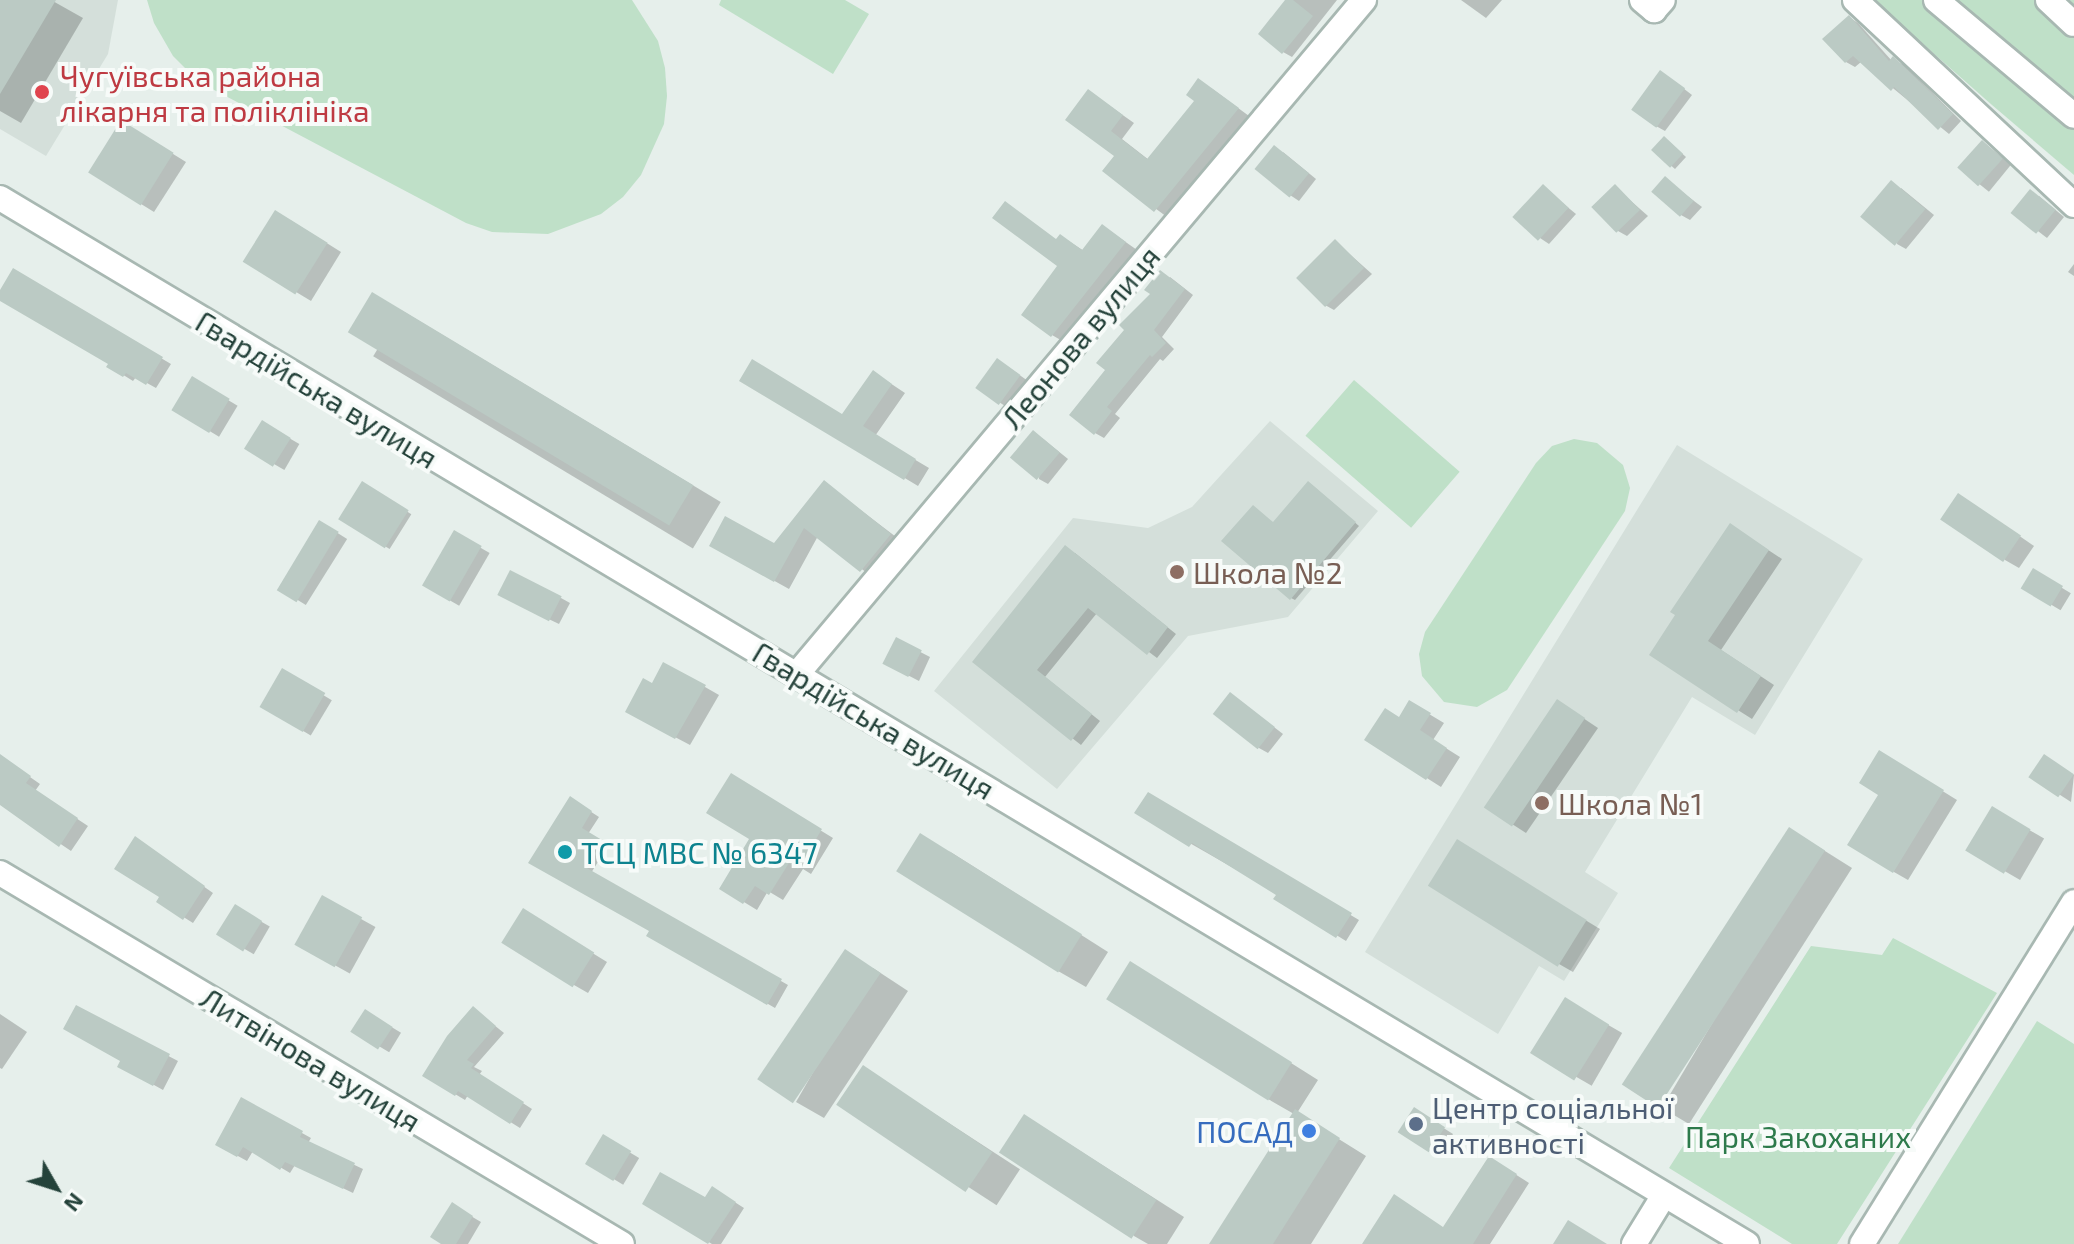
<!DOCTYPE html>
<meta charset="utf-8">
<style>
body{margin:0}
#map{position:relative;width:2074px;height:1244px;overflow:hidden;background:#e6efeb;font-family:"Exo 2",sans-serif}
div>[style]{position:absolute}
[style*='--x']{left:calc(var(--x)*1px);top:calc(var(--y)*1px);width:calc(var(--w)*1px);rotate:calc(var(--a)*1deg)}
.built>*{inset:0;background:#d4dfda}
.green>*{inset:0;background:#bfe0c8;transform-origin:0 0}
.shadow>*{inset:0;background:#0003;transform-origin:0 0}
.building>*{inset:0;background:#bbcac4;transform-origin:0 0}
.roads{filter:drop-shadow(2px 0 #a8b8b2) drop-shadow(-2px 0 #a8b8b2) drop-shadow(0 2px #a8b8b2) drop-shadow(0 -2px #a8b8b2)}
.minor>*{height:24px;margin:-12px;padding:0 12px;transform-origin:12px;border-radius:12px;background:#fff}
.dots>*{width:22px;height:22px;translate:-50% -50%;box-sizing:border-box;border:4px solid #f7fbf9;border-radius:50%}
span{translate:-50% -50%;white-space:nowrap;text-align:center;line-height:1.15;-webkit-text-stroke:8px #f7fbf9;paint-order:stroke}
.health-label{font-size:30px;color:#be3a42}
.left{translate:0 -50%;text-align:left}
.street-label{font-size:30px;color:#24423a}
.education-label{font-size:30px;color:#785e54}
.culture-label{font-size:30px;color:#0d838f}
.service-label{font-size:30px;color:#4e5e75}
.shop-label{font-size:30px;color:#366cbe}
.right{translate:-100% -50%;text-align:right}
.park-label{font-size:30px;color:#2d7a4b}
.north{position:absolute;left:16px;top:1148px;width:80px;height:80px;-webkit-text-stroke:6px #f7fbf9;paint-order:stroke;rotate:129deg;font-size:22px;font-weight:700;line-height:32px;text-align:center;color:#24423a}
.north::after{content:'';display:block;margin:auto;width:28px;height:36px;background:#24423a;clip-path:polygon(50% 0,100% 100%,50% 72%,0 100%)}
</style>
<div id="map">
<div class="built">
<div style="clip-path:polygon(0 0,118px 0,108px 54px,46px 156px,0 129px)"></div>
<div style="clip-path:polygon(1270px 421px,1378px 511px,1288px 617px,1188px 636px,1057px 789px,934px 691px,1073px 518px,1148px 528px,1192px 507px)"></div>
<div style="clip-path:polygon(1677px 445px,1863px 559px,1755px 735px,1692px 697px,1585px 872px,1618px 893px,1564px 981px,1539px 966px,1498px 1034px,1365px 952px)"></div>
</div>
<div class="green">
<div style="clip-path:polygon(147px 0,632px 0,658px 41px,665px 68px,667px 96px,664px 124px,641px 175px,623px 197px,601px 214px,548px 234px,492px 232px,466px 223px,199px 82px,173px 56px,154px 23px)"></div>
<div style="clip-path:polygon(721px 0,845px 0,869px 14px,833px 74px,719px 5px)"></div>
<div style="clip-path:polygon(1873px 0,2074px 0,2074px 175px,1992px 105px)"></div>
<div style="left:1354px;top:380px;width:140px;height:74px;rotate:41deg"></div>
<div style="clip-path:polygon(1574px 439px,1597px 443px,1623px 465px,1630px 488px,1625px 511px,1507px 690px,1477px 707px,1444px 702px,1422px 676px,1419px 654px,1425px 632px,1536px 463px,1552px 446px)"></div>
<div style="clip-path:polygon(1893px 938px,1997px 993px,1837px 1244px,1792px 1244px,1669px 1168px,1811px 946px,1882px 955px)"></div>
<div style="clip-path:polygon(2037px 1021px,2074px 1044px,2074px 1244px,1898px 1244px)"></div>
</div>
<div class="shadow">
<div style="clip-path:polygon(0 0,51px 0,83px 18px,21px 123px,0 111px)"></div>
<div style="clip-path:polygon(1286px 0,1337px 0,1292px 57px,1283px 52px)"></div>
<div style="clip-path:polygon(1461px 0,1502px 0,1486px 18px)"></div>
<div style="clip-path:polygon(1849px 17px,1858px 23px,1892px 61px,1903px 64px,1961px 121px,1949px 134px,1861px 62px,1855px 67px,1846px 62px)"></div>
<div style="clip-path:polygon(1670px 78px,1692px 95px,1665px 131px,1656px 126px)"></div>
<div style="clip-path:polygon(1211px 88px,1249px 116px,1167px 217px,1105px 171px,1117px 156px,1100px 99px,1134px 123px,1122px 139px,1149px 160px)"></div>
<div style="clip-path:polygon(136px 131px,186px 162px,154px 212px,91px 173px)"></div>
<div style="clip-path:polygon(1668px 141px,1686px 157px,1675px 169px,1653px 150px)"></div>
<div style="left:1983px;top:142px;width:36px;height:35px;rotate:39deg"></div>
<div style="clip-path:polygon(1283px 152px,1316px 179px,1299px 201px,1290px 195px)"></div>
<div style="clip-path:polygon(1665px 179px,1702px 207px,1690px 220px,1681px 215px)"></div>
<div style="clip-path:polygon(1543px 187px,1576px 214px,1549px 244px,1540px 238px)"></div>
<div style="clip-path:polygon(1615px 187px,1648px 216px,1627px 236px,1618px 231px)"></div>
<div style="clip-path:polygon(1901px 188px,1934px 215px,1906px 249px,1897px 244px)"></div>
<div style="clip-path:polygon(2039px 196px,2064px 217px,2047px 238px,2013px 212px)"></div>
<div style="clip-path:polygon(290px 220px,341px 252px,311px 301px,245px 261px)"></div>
<div style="clip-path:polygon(1103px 226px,1137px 250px,1064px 342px,1052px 335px,1060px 266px,1058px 241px,1061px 236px,1084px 251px)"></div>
<div style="clip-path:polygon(1336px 242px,1372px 274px,1334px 310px,1325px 305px)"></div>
<div style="clip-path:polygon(2074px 264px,2074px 276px,2068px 272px)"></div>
<div style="clip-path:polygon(14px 271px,171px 364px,156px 388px,136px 377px,133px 381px,109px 366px,111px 363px,0 298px)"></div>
<div style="clip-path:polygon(1170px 277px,1193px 295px,1162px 337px,1174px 349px,1163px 361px,1160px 359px,1115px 414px,1120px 418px,1104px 438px,1095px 433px,1108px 370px)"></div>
<div style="left:401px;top:310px;width:373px;height:54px;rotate:31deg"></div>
<div style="clip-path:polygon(1007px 366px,1028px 381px,1008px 408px,978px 388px)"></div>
<div style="left:193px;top:379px;width:52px;height:36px;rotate:31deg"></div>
<div style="clip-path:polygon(742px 380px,843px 417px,887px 381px,905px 393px,875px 436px,929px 468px,918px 486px)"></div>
<div style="left:263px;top:423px;width:42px;height:30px;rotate:30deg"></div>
<div style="clip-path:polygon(1042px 438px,1068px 459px,1048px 484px,1039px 479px)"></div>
<div style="clip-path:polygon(825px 483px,904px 543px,875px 579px,818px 536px,789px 589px,711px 546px,775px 545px)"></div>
<div style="left:363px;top:484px;width:57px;height:41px;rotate:32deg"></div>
<div style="clip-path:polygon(1312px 485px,1359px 526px,1295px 600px,1291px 598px,1274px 524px)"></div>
<div style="clip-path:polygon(1973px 504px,2034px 546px,2019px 568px,2005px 560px)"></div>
<div style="left:320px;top:522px;width:32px;height:78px;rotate:32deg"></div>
<div style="left:455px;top:533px;width:40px;height:61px;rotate:30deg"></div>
<div style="clip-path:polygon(1744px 534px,1782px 559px,1721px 650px,1774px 685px,1752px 719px,1651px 655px)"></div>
<div style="clip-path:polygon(1075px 553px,1176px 634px,1157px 658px,1097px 613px,1045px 677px,1100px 721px,1081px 745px,975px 662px)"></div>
<div style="left:2034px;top:571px;width:43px;height:20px;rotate:31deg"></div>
<div style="clip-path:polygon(561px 598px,570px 603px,559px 624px,509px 600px)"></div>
<div style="clip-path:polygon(897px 640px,930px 657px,919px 681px,894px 668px)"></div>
<div style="left:283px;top:671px;width:57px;height:41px;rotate:31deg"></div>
<div style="clip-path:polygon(653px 686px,705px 687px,719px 695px,690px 745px,641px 719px)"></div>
<div style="clip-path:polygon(1239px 700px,1283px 734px,1268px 753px,1259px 748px)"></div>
<div style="clip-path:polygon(1571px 710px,1598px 728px,1526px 833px,1512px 824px)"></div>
<div style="clip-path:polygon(1424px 711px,1444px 723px,1433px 740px,1460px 757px,1441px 787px,1367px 740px,1400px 719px)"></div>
<div style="clip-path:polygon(0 756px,40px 784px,35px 791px,88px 826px,71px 851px,0 803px)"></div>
<div style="clip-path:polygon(1894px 761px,1957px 800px,1908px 880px,1894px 872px,1881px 794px)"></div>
<div style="clip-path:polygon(2053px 762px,2074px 775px,2071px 802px,2031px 776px)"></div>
<div style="clip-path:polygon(731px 776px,833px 838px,811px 874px,803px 869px,783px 900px,768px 891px,757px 910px,721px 888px,752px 839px)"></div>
<div style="clip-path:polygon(1148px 795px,1359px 920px,1346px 941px,1276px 898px,1279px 894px,1137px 813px)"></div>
<div style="clip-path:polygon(571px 799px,599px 817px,588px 834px,608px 846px,591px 873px,788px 985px,775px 1008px,648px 935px,651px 930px,531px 862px)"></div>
<div style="left:1993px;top:809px;width:59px;height:48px;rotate:30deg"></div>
<div style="clip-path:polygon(136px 839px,213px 893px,193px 923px,158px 901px,162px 896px)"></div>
<div style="clip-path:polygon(1457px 842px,1600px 929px,1573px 972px,1559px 964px)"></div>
<div style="clip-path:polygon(1817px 846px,1852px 868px,1689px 1124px,1662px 1108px)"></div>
<div style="clip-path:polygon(949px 851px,1108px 952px,1086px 987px,1058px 971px)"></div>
<div style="left:323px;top:898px;width:60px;height:53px;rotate:29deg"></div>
<div style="left:236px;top:907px;width:39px;height:32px;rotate:30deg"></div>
<div style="clip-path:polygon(537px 919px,607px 962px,588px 993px,574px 985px)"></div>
<div style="clip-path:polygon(873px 968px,908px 991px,824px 1118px,796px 1102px)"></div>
<div style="clip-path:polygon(1159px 980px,1318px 1080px,1297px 1113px,1366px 1156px,1311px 1244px,1212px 1244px,1294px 1114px,1268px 1099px)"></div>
<div style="left:1565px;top:1000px;width:66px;height:61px;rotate:30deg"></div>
<div style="clip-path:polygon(77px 1008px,178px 1061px,163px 1090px,120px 1066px,123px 1061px)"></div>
<div style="clip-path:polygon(474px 1009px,504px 1033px,474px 1067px,482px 1071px,479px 1075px,532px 1109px,520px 1128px,468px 1095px,465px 1100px,425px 1076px)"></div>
<div style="left:365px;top:1011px;width:42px;height:23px;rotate:31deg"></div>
<div style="clip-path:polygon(0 1014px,27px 1032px,2px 1069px,0 1068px)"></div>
<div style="left:864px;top:1068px;width:186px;height:43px;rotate:33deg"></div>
<div style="clip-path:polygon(242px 1100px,311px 1138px,308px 1143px,363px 1169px,353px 1193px,295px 1165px,290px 1173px,253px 1151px,247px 1161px,218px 1145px)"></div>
<div style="clip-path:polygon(1423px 1115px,1453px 1134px,1439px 1156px,1430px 1150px)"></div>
<div style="clip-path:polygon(1052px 1133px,1184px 1217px,1167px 1244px,1148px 1244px,1134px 1236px)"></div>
<div style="left:604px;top:1137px;width:41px;height:31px;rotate:31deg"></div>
<div style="clip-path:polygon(1502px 1166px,1529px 1183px,1490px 1244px,1371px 1244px,1444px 1229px)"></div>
<div style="clip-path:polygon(722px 1194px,744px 1208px,721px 1244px,712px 1244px,645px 1203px,706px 1200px)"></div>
<div style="clip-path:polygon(452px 1205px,481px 1222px,468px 1244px,445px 1244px)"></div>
</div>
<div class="building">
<div style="clip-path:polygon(0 0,56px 0,0 94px)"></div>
<div style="clip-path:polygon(1285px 0,1293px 0,1313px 16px,1282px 54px,1258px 34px)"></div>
<div style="clip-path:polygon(1849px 15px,1889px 61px,1893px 56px,1953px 114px,1938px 130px,1894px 87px,1891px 91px,1853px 56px,1845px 63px,1822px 39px)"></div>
<div style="left:1660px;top:70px;width:31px;height:49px;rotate:36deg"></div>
<div style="clip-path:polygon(1198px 78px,1239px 108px,1154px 212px,1102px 171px,1114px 156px,1065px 120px,1088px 89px,1123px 115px,1111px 131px,1147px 159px,1194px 101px,1186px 95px)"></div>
<div style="left:121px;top:120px;width:62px;height:62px;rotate:32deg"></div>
<div style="left:1664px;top:136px;width:26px;height:19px;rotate:43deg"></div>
<div style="left:1982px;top:140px;width:28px;height:37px;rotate:42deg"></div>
<div style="left:1274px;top:145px;width:45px;height:31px;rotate:39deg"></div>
<div style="left:1665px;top:176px;width:38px;height:21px;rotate:41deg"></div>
<div style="left:1891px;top:180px;width:45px;height:48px;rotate:40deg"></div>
<div style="left:1543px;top:184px;width:35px;height:45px;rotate:43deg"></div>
<div style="left:1615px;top:184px;width:36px;height:33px;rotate:46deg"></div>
<div style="left:2030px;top:189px;width:33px;height:31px;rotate:39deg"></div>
<div style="clip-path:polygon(1005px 201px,1056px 239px,1060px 234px,1082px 250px,1102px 224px,1126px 242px,1051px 337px,1021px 315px,1057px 266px,992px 218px)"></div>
<div style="left:275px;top:210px;width:62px;height:61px;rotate:32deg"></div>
<div style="left:1335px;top:239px;width:41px;height:55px;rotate:45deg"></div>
<div style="clip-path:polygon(13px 268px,163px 357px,146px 385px,126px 373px,123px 377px,106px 367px,108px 364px,0 301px,0 290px)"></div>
<div style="clip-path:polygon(1160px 270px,1185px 289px,1154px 330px,1166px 343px,1152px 357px,1150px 355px,1107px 407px,1112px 411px,1094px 435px,1069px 415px,1105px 370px,1096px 363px,1124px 330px,1119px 325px,1150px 294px,1144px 290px)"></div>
<div style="left:372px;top:292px;width:375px;height:47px;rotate:31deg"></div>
<div style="left:997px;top:358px;width:29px;height:37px;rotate:36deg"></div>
<div style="clip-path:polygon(752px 359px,842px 414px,873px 370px,892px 384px,863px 426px,916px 459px,904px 480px,739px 381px)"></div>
<div style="left:192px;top:376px;width:44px;height:40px;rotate:31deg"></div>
<div style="left:262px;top:420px;width:34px;height:34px;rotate:32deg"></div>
<div style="left:1033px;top:430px;width:35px;height:36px;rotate:40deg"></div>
<div style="clip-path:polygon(824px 480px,891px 534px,860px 572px,804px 528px,774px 582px,709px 546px,725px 516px,774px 543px)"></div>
<div style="left:362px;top:481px;width:55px;height:45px;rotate:32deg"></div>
<div style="clip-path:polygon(1308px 481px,1356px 522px,1290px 600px,1221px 541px,1253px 505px,1273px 522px)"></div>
<div style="left:1958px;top:493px;width:76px;height:32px;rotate:34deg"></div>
<div style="left:319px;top:520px;width:23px;height:82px;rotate:31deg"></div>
<div style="clip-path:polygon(1730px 523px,1769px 550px,1708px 641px,1761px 676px,1737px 713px,1649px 655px,1675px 615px,1670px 612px)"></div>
<div style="left:454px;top:530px;width:32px;height:64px;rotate:30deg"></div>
<div style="clip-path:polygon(1065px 545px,1168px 627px,1147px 655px,1088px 608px,1037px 670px,1092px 714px,1071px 741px,972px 662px)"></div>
<div style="left:2033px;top:568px;width:35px;height:24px;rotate:31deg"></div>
<div style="left:510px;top:570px;width:58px;height:28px;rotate:27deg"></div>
<div style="left:896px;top:637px;width:29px;height:30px;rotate:27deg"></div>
<div style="clip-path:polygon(663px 662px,706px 685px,675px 739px,625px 712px,643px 678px,652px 683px)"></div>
<div style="left:282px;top:668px;width:50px;height:45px;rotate:30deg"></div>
<div style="left:1230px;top:692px;width:57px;height:28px;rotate:38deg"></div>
<div style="left:1557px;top:699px;width:34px;height:131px;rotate:34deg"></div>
<div style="clip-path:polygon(1409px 700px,1431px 713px,1420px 730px,1447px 748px,1426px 780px,1364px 740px,1385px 708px,1399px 717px)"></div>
<div style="clip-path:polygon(1879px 750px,1944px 790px,1893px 873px,1847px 845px,1878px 795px,1859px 783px)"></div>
<div style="clip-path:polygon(0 754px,31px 776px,26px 783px,78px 818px,59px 847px,0 805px)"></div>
<div style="left:2044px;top:754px;width:36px;height:28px;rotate:34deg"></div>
<div style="clip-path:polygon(731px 773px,822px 829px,798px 869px,789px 863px,769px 895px,755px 886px,743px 904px,719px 889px,749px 839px,706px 813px)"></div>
<div style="clip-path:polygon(1148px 792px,1352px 913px,1336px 938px,1273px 899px,1276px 895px,1192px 843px,1189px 847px,1134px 813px)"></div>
<div style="clip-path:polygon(570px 796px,592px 811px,582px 828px,602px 840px,585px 867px,782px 979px,767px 1005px,646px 936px,649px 931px,528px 863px)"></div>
<div style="left:1992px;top:806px;width:45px;height:52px;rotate:31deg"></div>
<div style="left:1789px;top:827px;width:43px;height:307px;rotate:33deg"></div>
<div style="left:920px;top:833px;width:191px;height:45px;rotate:32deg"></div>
<div style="clip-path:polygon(135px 836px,205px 886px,183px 920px,156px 902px,159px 897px,114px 869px)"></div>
<div style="left:1457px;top:839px;width:153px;height:55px;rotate:32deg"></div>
<div style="left:322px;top:895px;width:46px;height:57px;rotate:29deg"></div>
<div style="left:235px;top:904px;width:32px;height:36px;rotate:32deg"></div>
<div style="left:523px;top:908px;width:84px;height:41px;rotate:32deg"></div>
<div style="left:845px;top:949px;width:43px;height:157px;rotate:34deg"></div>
<div style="left:1130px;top:961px;width:191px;height:45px;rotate:32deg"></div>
<div style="left:1565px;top:997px;width:52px;height:66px;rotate:32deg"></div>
<div style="clip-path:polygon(76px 1005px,170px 1054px,153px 1086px,117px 1067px,120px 1061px,63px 1029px)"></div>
<div style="clip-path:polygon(473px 1006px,496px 1026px,467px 1060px,474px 1064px,471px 1068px,524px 1102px,510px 1124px,458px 1091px,455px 1096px,422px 1076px,447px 1036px)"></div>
<div style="left:365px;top:1009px;width:33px;height:27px;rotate:33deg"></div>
<div style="left:863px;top:1065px;width:156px;height:48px;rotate:34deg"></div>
<div style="clip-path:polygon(241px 1097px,303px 1131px,300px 1137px,355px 1163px,343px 1189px,285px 1162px,280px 1170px,243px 1147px,237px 1157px,215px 1145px)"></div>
<div style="left:1414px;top:1107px;width:37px;height:30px;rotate:33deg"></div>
<div style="clip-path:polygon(1295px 1109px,1340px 1138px,1273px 1244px,1209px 1244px)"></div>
<div style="left:1024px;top:1114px;width:158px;height:46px;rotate:33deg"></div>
<div style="left:603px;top:1134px;width:33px;height:35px;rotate:31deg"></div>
<div style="clip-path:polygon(1489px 1156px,1517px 1174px,1473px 1244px,1362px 1244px,1394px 1194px,1443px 1227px)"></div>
<div style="clip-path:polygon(660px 1172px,705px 1197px,712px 1186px,736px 1202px,708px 1244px,642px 1204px)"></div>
<div style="clip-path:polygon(452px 1202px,473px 1216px,456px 1244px,441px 1244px,430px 1237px)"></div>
<div style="clip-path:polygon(1568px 1220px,1607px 1244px,1553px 1244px)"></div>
</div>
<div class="roads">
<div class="minor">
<div style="--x:1642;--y:0;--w:16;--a:40"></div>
<div style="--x:1654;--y:10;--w:13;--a:-48"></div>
<div style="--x:1855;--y:0;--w:300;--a:43.1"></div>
<div style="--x:1936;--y:0;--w:180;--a:40"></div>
<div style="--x:2048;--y:0;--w:35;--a:43"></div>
<div style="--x:0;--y:198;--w:2036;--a:30.91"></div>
<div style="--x:797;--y:674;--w:881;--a:-49.93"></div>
<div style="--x:0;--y:873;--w:724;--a:30.81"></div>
<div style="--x:1634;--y:1244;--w:57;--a:-58.5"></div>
<div style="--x:1862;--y:1244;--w:402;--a:-58.2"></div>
</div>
</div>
<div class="dots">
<div style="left:42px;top:92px;background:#e0444e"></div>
<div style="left:1177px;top:572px;background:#8d6e63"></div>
<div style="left:1542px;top:803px;background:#8d6e63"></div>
<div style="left:565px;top:852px;background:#0f9aa8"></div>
<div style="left:1416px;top:1124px;background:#5c6f8a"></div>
<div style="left:1309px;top:1131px;background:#3f7fe0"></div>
</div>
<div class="health-label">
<span class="left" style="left:60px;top:92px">Чугуївська района<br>лікарня та поліклініка</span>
</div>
<div class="street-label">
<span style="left:1080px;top:337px;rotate:-50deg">Леонова вулиця</span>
<span style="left:317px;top:389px;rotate:31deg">Гвардійська вулиця</span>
<span style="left:874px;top:720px;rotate:31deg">Гвардійська вулиця</span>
<span style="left:311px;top:1059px;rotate:31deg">Литвінова вулиця</span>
</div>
<div class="education-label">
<span class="left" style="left:1193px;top:572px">Школа №2</span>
<span class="left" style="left:1558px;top:803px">Школа №1</span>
</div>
<div class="culture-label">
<span class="left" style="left:581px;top:852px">ТСЦ МВС № 6347</span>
</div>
<div class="service-label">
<span class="left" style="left:1432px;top:1124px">Центр соціальної<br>активності</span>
</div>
<div class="shop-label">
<span class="right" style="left:1293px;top:1131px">ПОСАД</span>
</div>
<div class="park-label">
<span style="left:1798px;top:1136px">Парк Закоханих</span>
</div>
<div class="north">N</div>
</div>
